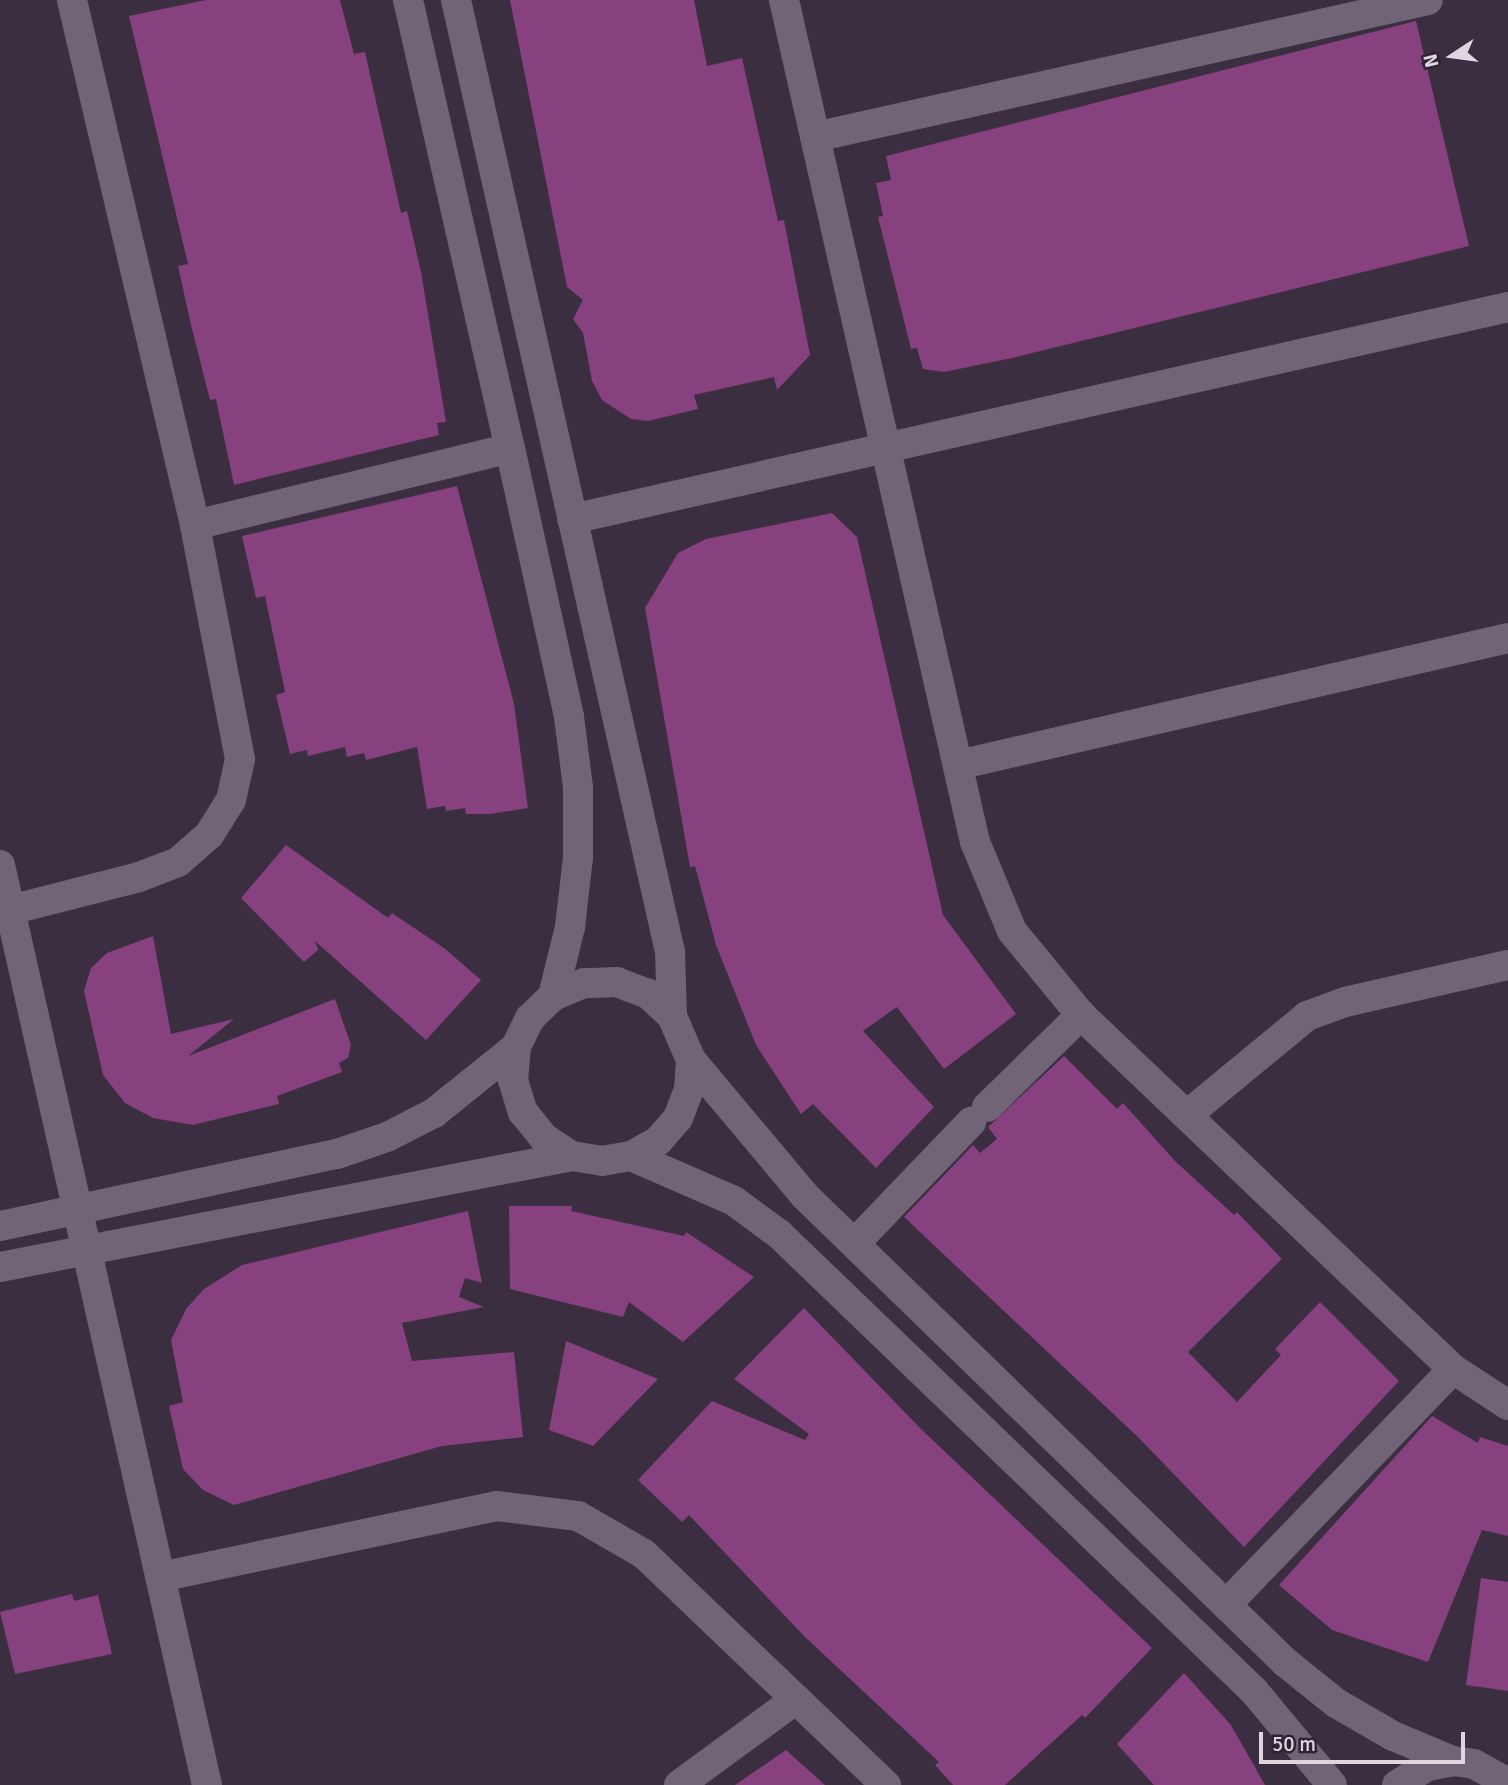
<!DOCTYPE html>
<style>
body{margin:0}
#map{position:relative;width:1508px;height:1785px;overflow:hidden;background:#3a2e40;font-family:Signika,sans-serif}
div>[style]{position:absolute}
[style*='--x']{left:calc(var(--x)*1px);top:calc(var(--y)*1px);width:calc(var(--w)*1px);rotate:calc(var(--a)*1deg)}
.building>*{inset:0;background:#88417f}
.street>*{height:30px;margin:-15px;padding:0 15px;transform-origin:15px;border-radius:15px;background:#716477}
span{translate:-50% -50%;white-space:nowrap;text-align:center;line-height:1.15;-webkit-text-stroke:5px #2f2435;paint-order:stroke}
.north{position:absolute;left:1417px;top:21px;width:70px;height:70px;-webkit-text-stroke:5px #2f2435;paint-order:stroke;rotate:257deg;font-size:19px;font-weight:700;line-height:28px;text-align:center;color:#ded7e2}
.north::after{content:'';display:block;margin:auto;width:24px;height:32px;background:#ded7e2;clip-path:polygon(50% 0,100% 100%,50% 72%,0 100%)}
.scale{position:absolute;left:1259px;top:1732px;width:206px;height:32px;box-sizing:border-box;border:4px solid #ded7e2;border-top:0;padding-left:9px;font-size:21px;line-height:24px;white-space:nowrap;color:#ded7e2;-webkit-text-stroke:5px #2f2435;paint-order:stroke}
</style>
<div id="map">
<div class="building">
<div style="clip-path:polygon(206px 0,340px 0,354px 54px,365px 52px,401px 213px,407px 211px,421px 272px,446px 422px,437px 423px,439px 435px,234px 485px,216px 399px,210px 400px,191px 325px,178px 266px,188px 264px,129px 16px)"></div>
<div style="clip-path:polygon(510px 0,694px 0,707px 66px,742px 58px,778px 221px,784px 220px,810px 355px,777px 390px,774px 377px,694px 395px,698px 409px,648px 421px,631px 419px,602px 400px,592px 381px,583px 333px,573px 319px,583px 300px,567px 287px)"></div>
<div style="clip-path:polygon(1416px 21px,1469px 246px,1012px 358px,944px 372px,923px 369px,917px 348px,911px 349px,878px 217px,883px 216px,876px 183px,891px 180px,886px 156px)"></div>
<div style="clip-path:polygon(457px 486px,514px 704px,528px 808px,490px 814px,466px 814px,465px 808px,446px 811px,445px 806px,427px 809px,417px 747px,366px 760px,364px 753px,347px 757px,345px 747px,308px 756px,307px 750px,290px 754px,276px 695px,285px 692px,265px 596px,256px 598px,242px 536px)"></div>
<div style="clip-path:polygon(832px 513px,857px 537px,943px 915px,1016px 1014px,944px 1069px,897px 1007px,863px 1031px,934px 1107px,876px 1168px,813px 1104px,801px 1114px,756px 1045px,716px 945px,695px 866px,690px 867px,645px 608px,678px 553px,706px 539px)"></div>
<div style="clip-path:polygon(286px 845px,388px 918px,392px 913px,444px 948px,481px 980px,426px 1040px,315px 941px,318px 950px,304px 962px,241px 898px)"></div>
<div style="clip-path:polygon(153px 936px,171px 1034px,234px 1019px,188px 1056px,335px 999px,351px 1045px,348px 1058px,339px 1063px,342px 1072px,277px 1096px,279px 1104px,193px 1125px,153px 1118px,125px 1103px,103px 1075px,84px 991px,91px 968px,107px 953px)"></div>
<div style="clip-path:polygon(1064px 1056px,1117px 1109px,1123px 1103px,1175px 1161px,1234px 1215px,1237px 1212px,1282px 1259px,1188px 1352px,1237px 1402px,1281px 1355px,1275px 1349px,1320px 1302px,1399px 1381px,1244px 1547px,1139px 1438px,904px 1217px,973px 1145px,980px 1153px,997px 1139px,988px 1127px)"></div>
<div style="clip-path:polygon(509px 1206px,572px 1206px,571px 1211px,684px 1236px,686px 1232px,754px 1277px,683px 1342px,629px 1302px,623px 1317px,510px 1289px)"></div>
<div style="clip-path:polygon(468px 1211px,482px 1283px,465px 1278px,459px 1297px,484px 1307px,402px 1323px,412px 1361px,514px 1352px,523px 1437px,442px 1446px,234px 1505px,203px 1490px,183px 1469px,169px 1406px,183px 1402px,171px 1340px,186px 1309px,204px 1289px,242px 1265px)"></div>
<div style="clip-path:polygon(804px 1308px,921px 1429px,1152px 1648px,1085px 1718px,1082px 1715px,1005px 1785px,953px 1785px,935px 1765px,939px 1762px,804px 1636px,689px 1515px,682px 1522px,638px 1480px,712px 1401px,805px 1440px,809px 1434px,734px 1379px)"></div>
<div style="clip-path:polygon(566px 1341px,658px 1379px,593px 1446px,549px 1430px)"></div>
<div style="clip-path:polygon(1432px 1416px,1478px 1443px,1480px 1437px,1508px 1446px,1508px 1536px,1482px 1530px,1428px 1662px,1332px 1630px,1279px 1585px)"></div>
<div style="clip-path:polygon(1481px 1578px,1508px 1582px,1508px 1691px,1466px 1685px)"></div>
<div style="clip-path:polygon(72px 1594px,74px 1601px,98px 1595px,112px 1654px,15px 1674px,0 1612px)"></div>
<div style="clip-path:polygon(1184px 1673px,1231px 1725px,1265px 1785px,1154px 1785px,1117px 1744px)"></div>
<div style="clip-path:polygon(786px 1750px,825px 1785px,735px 1785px)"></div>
</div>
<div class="street">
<div style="--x:408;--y:0;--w:459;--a:77.2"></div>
<div style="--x:510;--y:448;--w:275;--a:77.6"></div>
<div style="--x:569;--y:717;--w:71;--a:82.7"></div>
<div style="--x:578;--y:787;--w:70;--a:90"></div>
<div style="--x:578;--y:857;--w:70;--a:96.5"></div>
<div style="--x:570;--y:927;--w:71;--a:103.8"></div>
<div style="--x:553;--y:996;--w:32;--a:136"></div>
<div style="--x:530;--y:1018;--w:32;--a:116"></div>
<div style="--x:516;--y:1047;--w:33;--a:95"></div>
<div style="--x:513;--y:1080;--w:34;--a:73"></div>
<div style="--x:523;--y:1112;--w:33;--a:51"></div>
<div style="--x:544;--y:1138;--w:33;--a:33"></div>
<div style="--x:572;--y:1156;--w:30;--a:9"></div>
<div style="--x:602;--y:1161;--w:29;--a:-10"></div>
<div style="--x:631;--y:1156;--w:31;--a:-29"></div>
<div style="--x:658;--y:1141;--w:30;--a:-49"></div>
<div style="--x:678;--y:1118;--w:30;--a:-69"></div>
<div style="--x:689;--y:1090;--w:30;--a:-86"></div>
<div style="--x:691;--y:1060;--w:48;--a:-113.4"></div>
<div style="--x:672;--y:1016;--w:33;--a:-137"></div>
<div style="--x:648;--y:994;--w:33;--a:-159"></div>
<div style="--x:617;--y:982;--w:33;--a:178"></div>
<div style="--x:584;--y:983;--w:34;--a:157"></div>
<div style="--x:456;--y:0;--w:976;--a:77.33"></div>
<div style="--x:670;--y:952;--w:64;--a:88.2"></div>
<div style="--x:784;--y:0;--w:863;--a:77.22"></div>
<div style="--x:975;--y:842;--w:96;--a:67.4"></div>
<div style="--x:1012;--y:931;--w:109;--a:50.6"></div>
<div style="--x:1081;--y:1015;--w:514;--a:43.58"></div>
<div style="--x:1453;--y:1369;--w:66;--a:33.2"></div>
<div style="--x:815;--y:137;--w:628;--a:-12.6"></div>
<div style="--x:572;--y:519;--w:960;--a:-12.76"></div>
<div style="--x:195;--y:525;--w:324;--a:-13.7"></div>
<div style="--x:958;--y:765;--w:564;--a:-13"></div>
<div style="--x:0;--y:865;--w:943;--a:77.32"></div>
<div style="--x:10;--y:910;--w:133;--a:-14.3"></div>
<div style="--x:139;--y:877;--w:42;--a:-21"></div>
<div style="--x:178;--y:862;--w:41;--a:-41.1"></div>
<div style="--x:209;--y:835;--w:41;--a:-57.8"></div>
<div style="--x:231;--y:800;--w:42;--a:-77.6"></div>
<div style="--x:240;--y:759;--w:238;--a:-100.9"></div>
<div style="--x:195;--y:525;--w:539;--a:-103.19"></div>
<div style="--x:691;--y:1060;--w:177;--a:50"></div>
<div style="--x:805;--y:1196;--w:669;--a:44.15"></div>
<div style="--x:1285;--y:1662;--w:65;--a:38.8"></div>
<div style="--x:1336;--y:1703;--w:66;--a:30.1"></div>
<div style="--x:1393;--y:1736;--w:65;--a:22.6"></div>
<div style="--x:987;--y:1107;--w:132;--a:-44.4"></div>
<div style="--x:1187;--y:1115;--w:156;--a:-39.5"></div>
<div style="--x:1307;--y:1016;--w:40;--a:-20.2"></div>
<div style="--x:1345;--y:1002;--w:167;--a:-12.8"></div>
<div style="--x:631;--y:1156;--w:112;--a:23.6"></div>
<div style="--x:734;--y:1201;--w:56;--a:36.3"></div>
<div style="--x:779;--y:1234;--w:659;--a:43.89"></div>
<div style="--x:1254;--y:1691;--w:122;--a:50.3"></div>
<div style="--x:0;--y:1226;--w:345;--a:-12.1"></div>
<div style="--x:337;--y:1154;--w:53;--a:-18.8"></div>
<div style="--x:387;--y:1137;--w:53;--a:-27.1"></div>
<div style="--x:434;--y:1113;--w:105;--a:-38.8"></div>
<div style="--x:855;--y:1243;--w:168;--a:-46.2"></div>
<div style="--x:0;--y:1267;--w:583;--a:-10.98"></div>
<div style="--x:160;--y:1577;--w:343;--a:-11.9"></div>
<div style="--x:496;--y:1506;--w:83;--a:7"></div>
<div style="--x:578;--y:1516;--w:76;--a:29.9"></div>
<div style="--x:644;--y:1554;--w:335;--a:43.7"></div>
<div style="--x:1226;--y:1605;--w:327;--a:-46.1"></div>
<div style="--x:679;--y:1785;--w:145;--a:-36.3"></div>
<div style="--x:1397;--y:1785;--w:36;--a:-32"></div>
<div style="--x:1428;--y:1766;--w:25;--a:-11"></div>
<div style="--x:1453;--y:1761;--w:21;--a:8"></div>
<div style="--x:1474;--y:1764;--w:39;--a:29"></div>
</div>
<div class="north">N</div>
<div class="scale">50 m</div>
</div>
